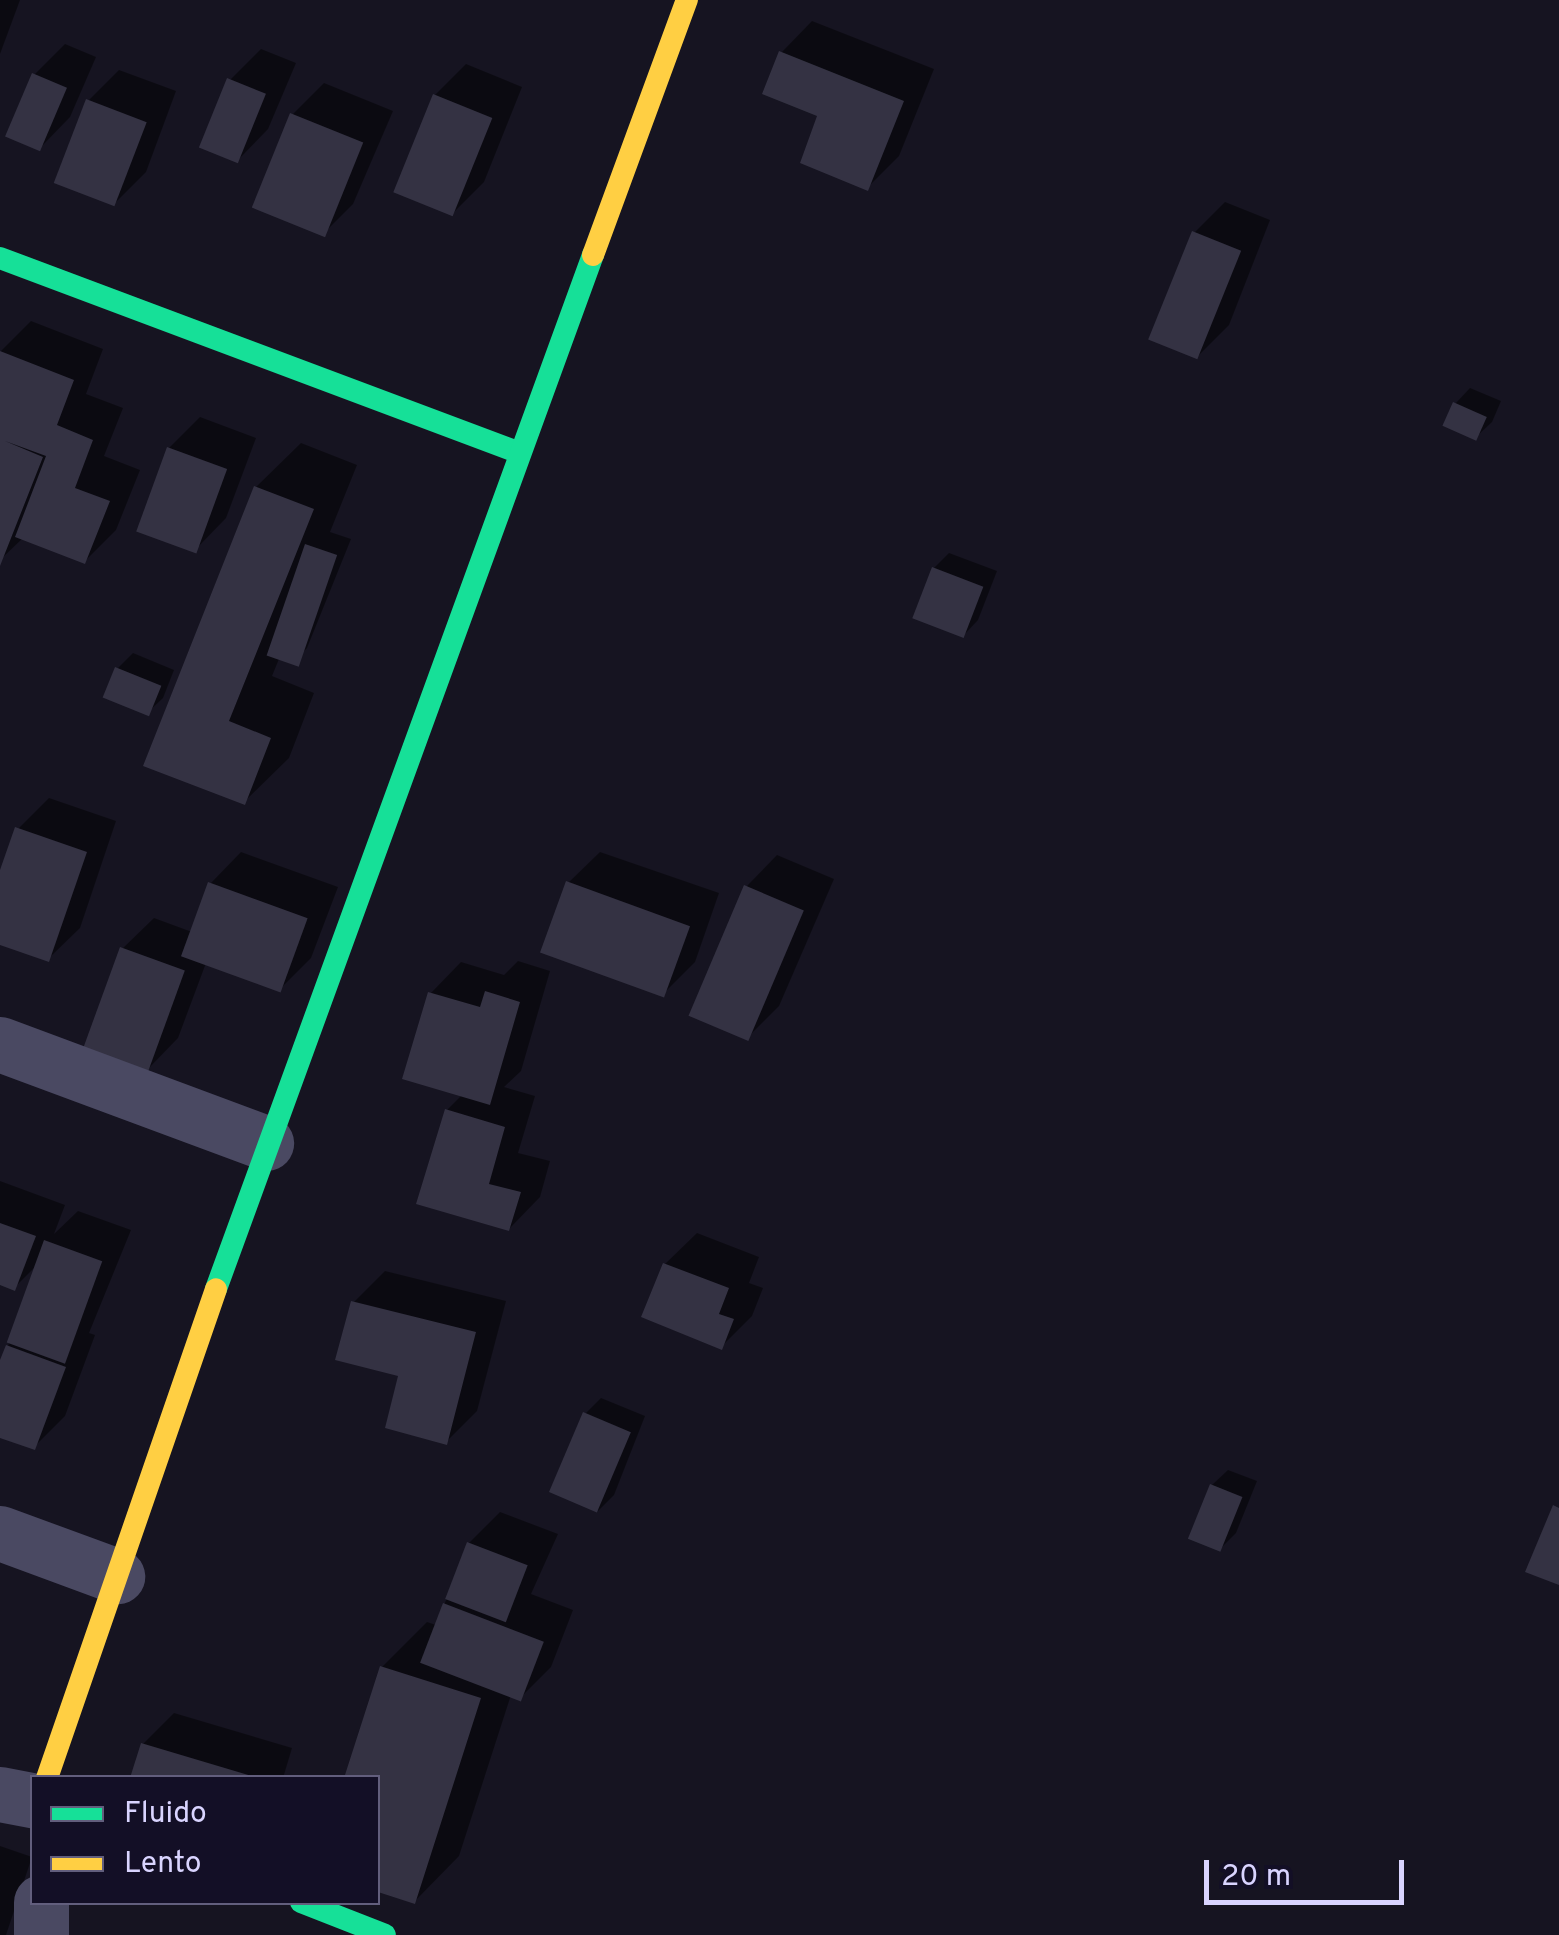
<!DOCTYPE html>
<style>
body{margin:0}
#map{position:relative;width:1559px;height:1935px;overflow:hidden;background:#161421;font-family:Overpass,sans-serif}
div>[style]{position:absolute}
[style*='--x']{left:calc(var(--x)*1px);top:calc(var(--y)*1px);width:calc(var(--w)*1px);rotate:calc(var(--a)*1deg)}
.shadow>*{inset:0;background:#0007}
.building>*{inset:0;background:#343243;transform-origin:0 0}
.street>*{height:55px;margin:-27.5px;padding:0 27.5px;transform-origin:27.5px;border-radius:27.5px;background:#4a4962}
.fast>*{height:22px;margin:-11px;padding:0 11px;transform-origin:11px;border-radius:11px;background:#16e098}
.slow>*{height:22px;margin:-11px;padding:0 11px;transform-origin:11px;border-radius:11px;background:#ffcf43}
span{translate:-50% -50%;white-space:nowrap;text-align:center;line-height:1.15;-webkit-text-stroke:8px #130f26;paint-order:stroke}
.legend{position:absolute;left:30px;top:1775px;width:350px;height:130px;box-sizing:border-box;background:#130f26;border:2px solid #625e7d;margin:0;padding:12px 18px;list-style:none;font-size:30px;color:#d9d4ff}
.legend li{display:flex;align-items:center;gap:20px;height:50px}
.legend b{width:50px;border:2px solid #625e7d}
.scale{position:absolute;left:1204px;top:1860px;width:200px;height:45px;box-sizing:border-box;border:5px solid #d9d4ff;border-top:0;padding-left:12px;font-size:30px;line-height:35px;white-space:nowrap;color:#d9d4ff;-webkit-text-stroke:8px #130f26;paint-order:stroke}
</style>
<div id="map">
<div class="shadow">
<div style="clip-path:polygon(0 0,20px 0,0 54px)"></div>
<div style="clip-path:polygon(812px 21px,934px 69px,899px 156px,867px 188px,781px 53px)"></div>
<div style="clip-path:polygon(65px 44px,96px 57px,70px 117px,39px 149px,34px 75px)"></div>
<div style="clip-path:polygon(261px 49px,296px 63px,268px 129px,237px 161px,230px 80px)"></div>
<div style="clip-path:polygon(466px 64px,522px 87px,484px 182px,453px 213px,435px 95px)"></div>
<div style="clip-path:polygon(119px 70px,176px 91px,146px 172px,115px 203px,88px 101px)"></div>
<div style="clip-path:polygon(324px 83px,393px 111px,353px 204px,322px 235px,293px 114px)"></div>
<div style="clip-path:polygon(1225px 202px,1270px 220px,1229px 325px,1198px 356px,1194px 233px)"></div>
<div style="clip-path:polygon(31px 321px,103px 349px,86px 394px,123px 408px,104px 456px,140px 470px,116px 530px,85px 561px,23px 538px,0 560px,0 352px)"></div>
<div style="clip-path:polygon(1470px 388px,1501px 401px,1492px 422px,1476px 437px,1455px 404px)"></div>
<div style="clip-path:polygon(200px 417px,256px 438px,226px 518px,195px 550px,169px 448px)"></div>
<div style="clip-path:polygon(301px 443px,357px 465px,330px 532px,351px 539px,307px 648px,292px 664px,279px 659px,272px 676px,314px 693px,289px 758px,244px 802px,146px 764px,256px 487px)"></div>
<div style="clip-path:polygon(949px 553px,997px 571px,978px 620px,963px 636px,934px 568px)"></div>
<div style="clip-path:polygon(133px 653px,174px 670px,163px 698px,147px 713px,117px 669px)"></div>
<div style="clip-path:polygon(49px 798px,116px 821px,80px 928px,48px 959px,0 943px,0 878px,18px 829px)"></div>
<div style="clip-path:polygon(241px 852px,338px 887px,311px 958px,280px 989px,206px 963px,178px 1038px,147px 1070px,122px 949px,154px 918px,192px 932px,210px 884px)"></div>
<div style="clip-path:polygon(600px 852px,719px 893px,695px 962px,664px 993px,568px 883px)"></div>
<div style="clip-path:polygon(777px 855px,834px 879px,779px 1006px,748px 1037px,746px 887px)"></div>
<div style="clip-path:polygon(518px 961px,550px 971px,521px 1071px,504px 1087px,535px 1096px,518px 1153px,550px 1161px,540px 1197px,509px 1229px,447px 1110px,463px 1094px,430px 994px,461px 962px,504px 975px)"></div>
<div style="clip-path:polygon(0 1181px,65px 1205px,54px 1234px,78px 1211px,131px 1230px,89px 1333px,95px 1335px,65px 1416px,34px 1447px,0 1435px,0 1368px,38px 1264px,14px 1288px,0 1283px)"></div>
<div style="clip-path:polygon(697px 1233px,759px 1257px,749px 1283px,763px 1288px,752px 1316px,721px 1347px,665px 1264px)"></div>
<div style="clip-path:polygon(385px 1271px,506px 1301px,477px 1411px,446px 1442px,353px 1303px)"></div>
<div style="clip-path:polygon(601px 1398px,645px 1416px,614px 1495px,598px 1511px,585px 1414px)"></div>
<div style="clip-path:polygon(1228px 1470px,1257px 1481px,1236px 1533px,1220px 1549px,1212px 1485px)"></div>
<div style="clip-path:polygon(500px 1512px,558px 1534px,531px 1594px,573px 1610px,551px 1667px,520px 1698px,511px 1695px,459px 1856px,415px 1901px,378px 1889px,382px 1667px,427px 1622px,436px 1625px,469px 1543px)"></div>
<div style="clip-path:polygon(174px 1713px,292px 1748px,283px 1778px,133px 1778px,143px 1744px)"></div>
<div style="clip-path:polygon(0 1846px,32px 1857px,6px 1935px,0 1935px)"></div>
</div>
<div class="building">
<div style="clip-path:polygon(779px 51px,904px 101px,868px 191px,800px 163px,817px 116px,762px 94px)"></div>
<div style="left:32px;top:73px;width:38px;height:69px;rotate:23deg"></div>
<div style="left:227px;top:78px;width:42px;height:75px;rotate:22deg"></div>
<div style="left:433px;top:94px;width:64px;height:106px;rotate:22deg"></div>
<div style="left:86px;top:99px;width:65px;height:90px;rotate:21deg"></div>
<div style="left:290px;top:113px;width:79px;height:102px;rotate:22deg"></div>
<div style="left:1192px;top:231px;width:53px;height:117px;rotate:22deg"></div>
<div style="clip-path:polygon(0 351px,74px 380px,57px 425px,93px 440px,75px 488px,110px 501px,85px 564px,15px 537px,46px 456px,5px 441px,43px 457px,0 566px)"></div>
<div style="left:1453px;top:402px;width:37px;height:26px;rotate:24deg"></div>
<div style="left:167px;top:447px;width:64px;height:90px;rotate:20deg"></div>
<div style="clip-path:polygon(254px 486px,314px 509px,229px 721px,271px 738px,245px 805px,143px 766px)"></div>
<div style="left:305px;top:544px;width:34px;height:118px;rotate:19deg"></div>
<div style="left:932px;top:567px;width:55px;height:55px;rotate:21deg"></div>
<div style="left:115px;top:667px;width:50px;height:33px;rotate:22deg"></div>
<div style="clip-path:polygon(15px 827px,87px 852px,49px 962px,0 945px,0 870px)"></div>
<div style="left:566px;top:881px;width:132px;height:76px;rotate:20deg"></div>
<div style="left:208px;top:882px;width:106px;height:79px;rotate:20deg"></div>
<div style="left:744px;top:885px;width:65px;height:142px;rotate:23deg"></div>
<div style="left:120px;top:947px;width:69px;height:109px;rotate:20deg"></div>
<div style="clip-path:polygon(485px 991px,520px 1002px,490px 1105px,402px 1079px,428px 992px,480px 1007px)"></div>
<div style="clip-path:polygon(445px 1109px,505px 1127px,489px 1184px,521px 1192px,509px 1231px,416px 1204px)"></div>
<div style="clip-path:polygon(0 1223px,36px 1236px,15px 1291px,0 1285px)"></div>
<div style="left:44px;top:1240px;width:62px;height:109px;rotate:20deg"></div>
<div style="clip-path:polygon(663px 1263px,729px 1288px,719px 1314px,734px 1319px,722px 1350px,641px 1317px)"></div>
<div style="clip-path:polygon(351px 1301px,476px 1332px,447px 1445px,385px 1428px,398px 1376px,335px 1360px)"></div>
<div style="clip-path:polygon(6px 1345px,66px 1367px,35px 1450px,0 1438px,0 1360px)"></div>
<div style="left:583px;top:1412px;width:52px;height:87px;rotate:23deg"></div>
<div style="left:1210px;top:1484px;width:35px;height:59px;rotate:22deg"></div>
<div style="clip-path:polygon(1553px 1505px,1559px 1508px,1559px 1585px,1525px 1572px)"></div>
<div style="left:467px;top:1542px;width:65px;height:61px;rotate:21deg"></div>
<div style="left:443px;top:1603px;width:108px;height:64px;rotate:21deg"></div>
<div style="clip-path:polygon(380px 1666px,481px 1698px,415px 1904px,378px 1892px,378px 1778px,344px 1778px)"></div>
<div style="clip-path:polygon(141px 1743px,255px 1777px,254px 1778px,130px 1778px)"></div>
</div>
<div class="street">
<div style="--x:0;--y:1044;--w:284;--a:20.4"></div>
<div style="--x:0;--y:1533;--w:125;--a:20.2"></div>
<div style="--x:0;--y:1794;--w:33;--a:11"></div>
<div style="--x:41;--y:1935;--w:33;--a:-90"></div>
</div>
<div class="fast">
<div style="--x:0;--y:258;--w:555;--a:20.56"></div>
<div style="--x:216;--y:1289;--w:1101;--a:-69.97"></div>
<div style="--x:301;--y:1902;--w:90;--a:21.4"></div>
</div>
<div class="slow">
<div style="--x:593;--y:255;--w:272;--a:-69.8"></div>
<div style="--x:47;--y:1778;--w:517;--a:-70.93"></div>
</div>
<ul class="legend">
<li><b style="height:12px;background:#16e098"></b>Fluido</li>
<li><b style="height:12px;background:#ffcf43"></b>Lento</li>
</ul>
<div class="scale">20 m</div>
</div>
